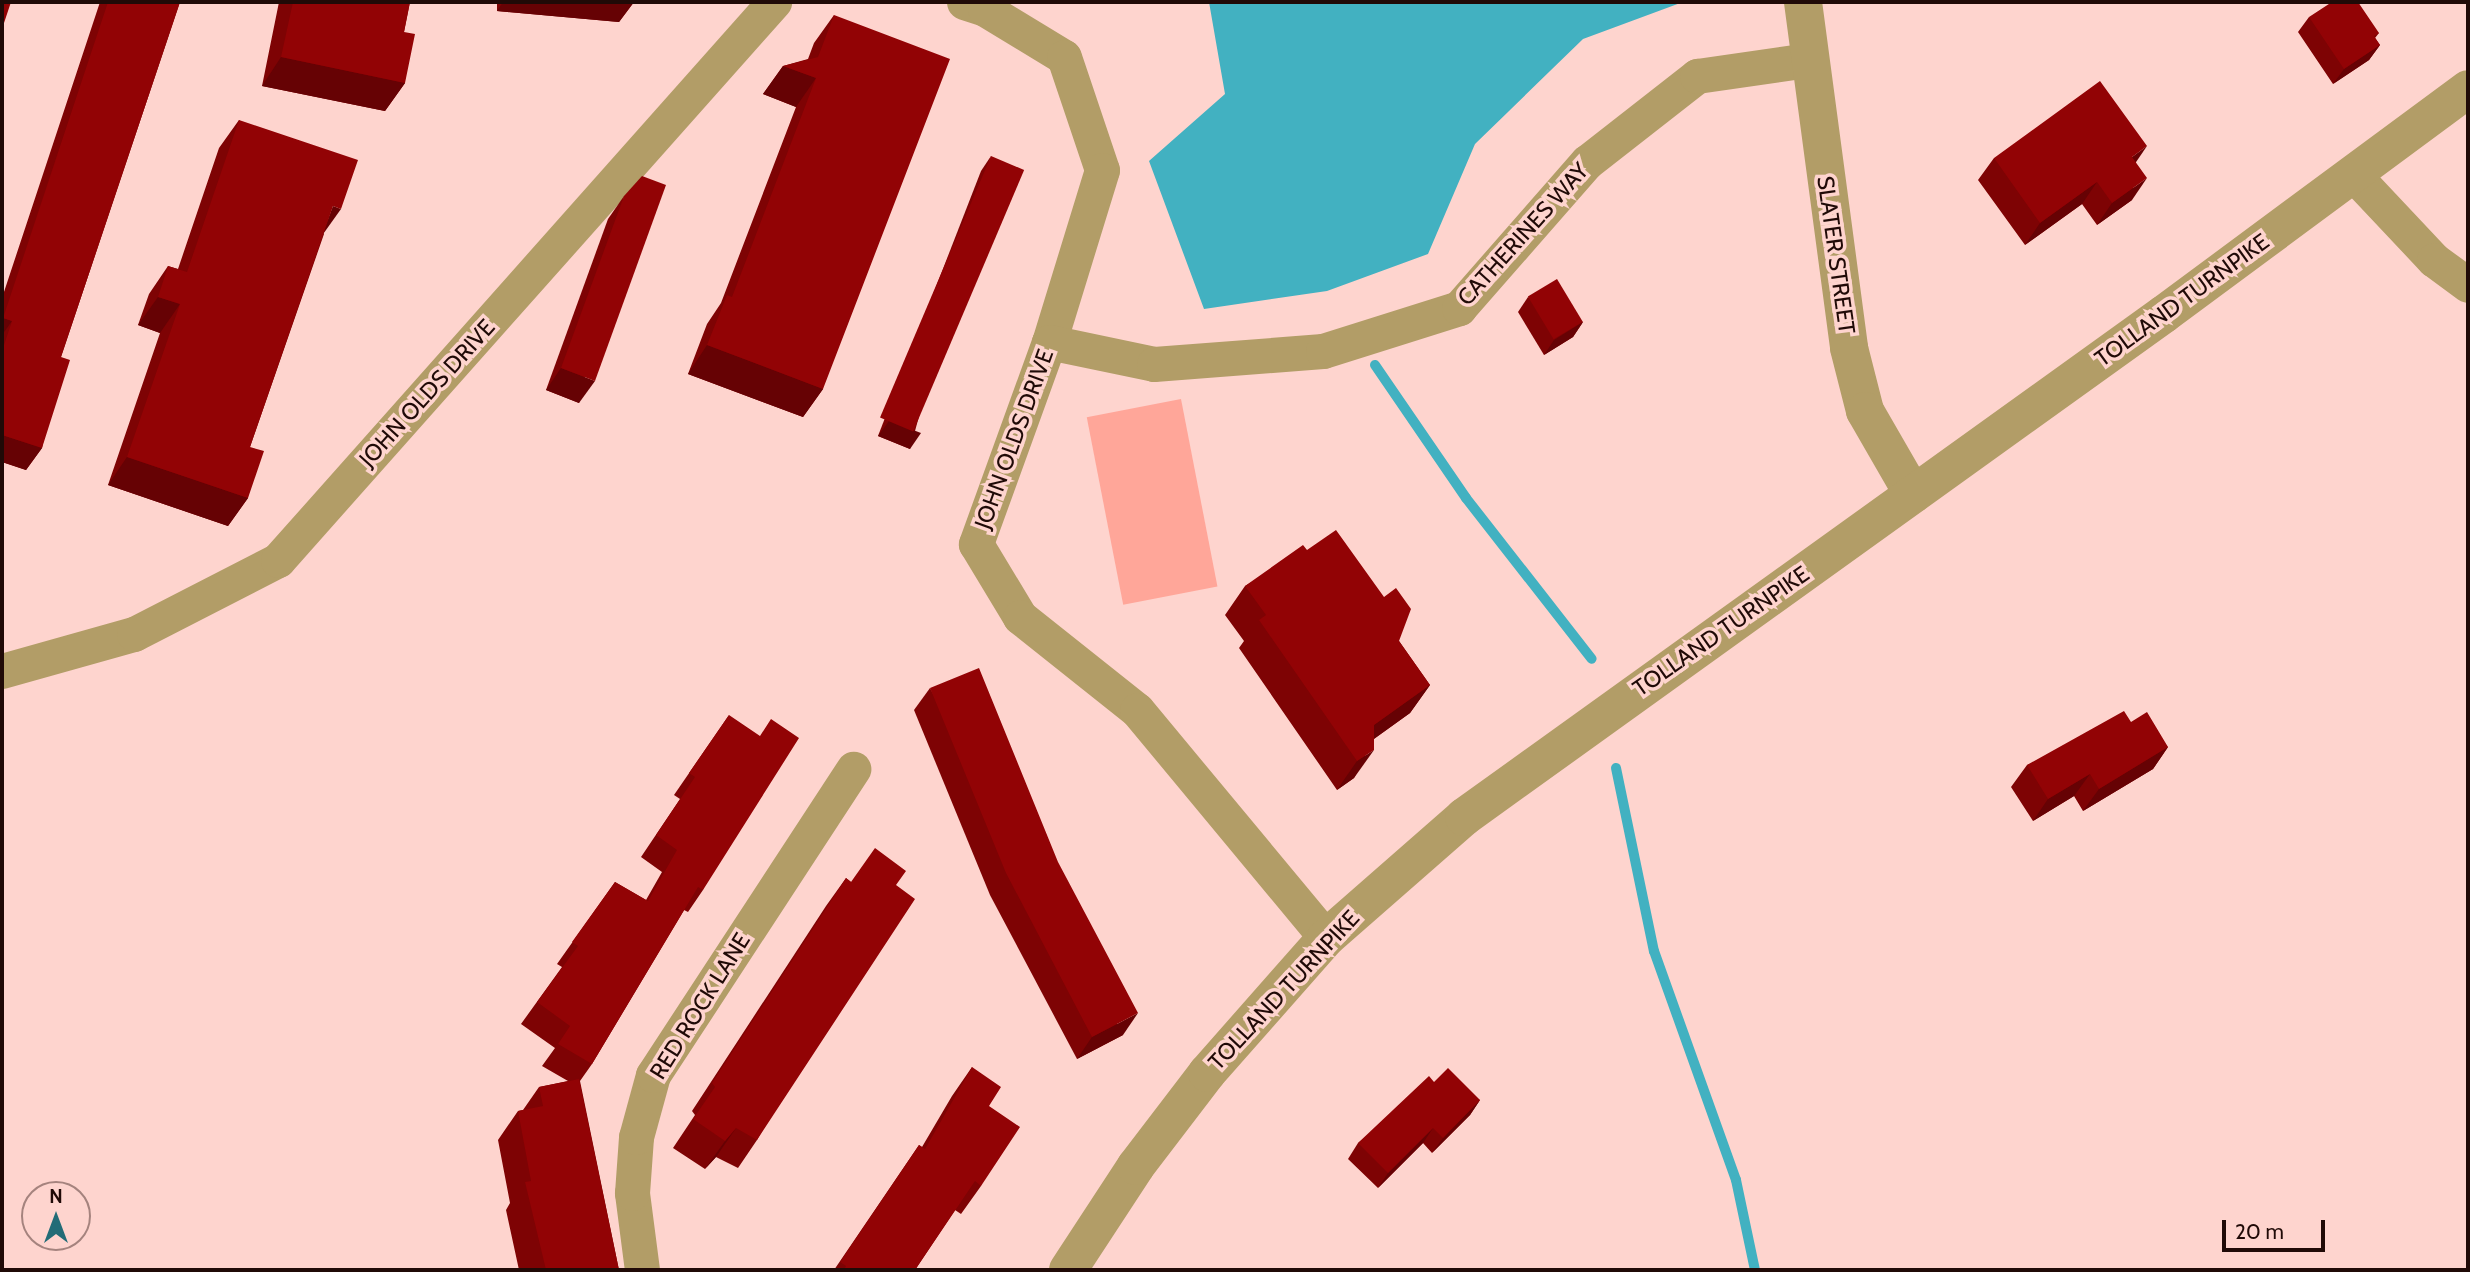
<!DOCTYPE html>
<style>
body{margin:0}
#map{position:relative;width:2470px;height:1272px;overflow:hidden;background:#fed4ce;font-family:Cabin,sans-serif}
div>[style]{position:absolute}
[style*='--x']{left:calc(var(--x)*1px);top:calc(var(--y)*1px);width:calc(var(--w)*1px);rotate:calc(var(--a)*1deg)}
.green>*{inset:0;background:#ffa699;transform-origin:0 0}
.water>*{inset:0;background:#42b1c1}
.stream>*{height:10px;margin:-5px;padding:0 5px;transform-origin:5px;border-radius:5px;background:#42b1c1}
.minor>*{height:35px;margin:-17.5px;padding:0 17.5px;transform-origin:17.5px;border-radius:17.5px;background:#b29d67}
.tertiary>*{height:38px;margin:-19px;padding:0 19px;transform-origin:19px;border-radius:19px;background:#b29d67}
.wall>*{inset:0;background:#7e0304}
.shaded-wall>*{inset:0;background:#660204}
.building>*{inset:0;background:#920305;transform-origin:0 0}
span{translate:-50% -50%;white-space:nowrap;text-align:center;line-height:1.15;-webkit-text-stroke:7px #fed4ce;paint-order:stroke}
.street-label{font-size:23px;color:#200a07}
.frame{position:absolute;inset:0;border:4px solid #200a07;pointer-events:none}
.north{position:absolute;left:21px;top:1181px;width:70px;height:70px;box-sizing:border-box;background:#fed4ce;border:2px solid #a5837e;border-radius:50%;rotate:0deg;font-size:19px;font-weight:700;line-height:28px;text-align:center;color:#200a07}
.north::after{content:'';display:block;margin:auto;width:24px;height:32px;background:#236c77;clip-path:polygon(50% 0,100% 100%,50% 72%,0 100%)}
.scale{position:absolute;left:2222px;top:1220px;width:103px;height:32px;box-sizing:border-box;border:4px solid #200a07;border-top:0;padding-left:9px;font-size:21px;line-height:24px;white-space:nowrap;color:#200a07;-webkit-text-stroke:5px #fed4ce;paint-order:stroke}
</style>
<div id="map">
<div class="green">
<div style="left:1181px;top:399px;width:191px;height:96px;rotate:79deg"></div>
</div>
<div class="water">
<div style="clip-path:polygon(1209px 2px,1683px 2px,1583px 39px,1475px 144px,1428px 254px,1327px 291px,1204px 309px,1149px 161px,1225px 94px)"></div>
</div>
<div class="stream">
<div style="--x:1375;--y:365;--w:161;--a:55.6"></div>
<div style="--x:1466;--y:498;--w:204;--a:52"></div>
<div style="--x:1616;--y:768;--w:187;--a:78.3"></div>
<div style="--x:1654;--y:951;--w:243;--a:70.3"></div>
<div style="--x:1736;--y:1180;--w:92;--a:78.1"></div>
</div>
<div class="minor">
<div style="--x:964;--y:2;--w:22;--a:18"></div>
<div style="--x:985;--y:9;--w:92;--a:31.3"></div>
<div style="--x:1064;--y:57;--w:119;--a:71.4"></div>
<div style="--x:1102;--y:170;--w:180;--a:107.1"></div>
<div style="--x:1049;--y:342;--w:215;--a:109.9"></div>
<div style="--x:976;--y:544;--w:85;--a:58.9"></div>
<div style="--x:1020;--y:617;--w:149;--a:38.5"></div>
<div style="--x:1137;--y:710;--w:296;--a:50.3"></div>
<div style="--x:2353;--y:174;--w:118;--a:46.7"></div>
<div style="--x:2434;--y:260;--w:42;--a:36.3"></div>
<div style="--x:1049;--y:342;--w:107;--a:11.8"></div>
<div style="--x:1154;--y:364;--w:169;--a:-4.4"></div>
<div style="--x:1323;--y:351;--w:143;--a:-17.5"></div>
<div style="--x:1459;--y:308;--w:194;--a:-48.8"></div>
<div style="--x:1587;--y:162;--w:140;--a:-38"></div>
<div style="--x:1697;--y:76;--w:112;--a:-8.2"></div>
<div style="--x:2;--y:671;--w:137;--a:-15.7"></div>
<div style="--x:134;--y:634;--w:162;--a:-27.2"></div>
<div style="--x:278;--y:560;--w:747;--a:-48.37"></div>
<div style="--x:642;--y:1270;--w:78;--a:-97.4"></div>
<div style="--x:632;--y:1193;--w:56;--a:-85.9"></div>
<div style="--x:636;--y:1137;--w:64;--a:-74.7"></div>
<div style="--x:653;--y:1075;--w:366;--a:-56.8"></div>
</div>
<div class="tertiary">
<div style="--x:1803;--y:2;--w:349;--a:82.4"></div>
<div style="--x:1849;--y:348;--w:65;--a:75.7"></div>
<div style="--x:1865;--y:411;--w:96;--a:60"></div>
<div style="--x:1068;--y:1270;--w:124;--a:-56.8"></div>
<div style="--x:1136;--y:1166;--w:117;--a:-52.6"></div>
<div style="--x:1207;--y:1073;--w:180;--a:-48.6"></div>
<div style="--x:1326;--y:938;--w:184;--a:-41.2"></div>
<div style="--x:1464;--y:817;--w:862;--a:-35.7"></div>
<div style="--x:2164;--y:314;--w:378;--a:-36.5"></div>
</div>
<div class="wall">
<div style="clip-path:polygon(100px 2px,180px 2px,61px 357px,42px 448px,26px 470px,2px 462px,2px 298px)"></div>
<div style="clip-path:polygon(279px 2px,410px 2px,404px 32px,405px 83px,385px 111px,262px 86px)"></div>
<div style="clip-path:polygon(497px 2px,634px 2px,619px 22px,497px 11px)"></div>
<div style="clip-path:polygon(834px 15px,823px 389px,803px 417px,688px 374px,707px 324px,721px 303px,796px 107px,763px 94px,783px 66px,808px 59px,814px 43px)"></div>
<div style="clip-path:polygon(2309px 17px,2379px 33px,2375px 38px,2380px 45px,2369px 60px,2333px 84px,2298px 32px)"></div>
<div style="clip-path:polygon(239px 120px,324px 234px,250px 447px,248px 498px,228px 526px,108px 485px,160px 333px,138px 325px,149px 294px,168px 266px,178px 269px,219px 148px)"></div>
<div style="clip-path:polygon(991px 156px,910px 449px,878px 436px,981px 171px)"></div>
<div style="clip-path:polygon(1994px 158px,2136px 162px,2132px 200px,2097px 225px,2082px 204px,2025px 245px,1978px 180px)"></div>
<div style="clip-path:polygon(624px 196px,579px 403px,546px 390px,608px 219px)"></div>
<div style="clip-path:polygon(1528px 297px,1583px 322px,1573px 337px,1544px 355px,1518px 312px)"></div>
<div style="clip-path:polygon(1307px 550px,1399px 641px,1430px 685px,1410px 713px,1374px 739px,1354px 778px,1337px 790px,1239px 648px,1244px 641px,1225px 615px,1245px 586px)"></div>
<div style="clip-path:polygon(930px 688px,1123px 1035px,1077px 1059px,990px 895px,914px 710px)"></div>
<div style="clip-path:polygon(729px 715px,703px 890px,688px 912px,684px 910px,592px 1064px,580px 1081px,619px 1270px,519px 1270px,506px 1210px,510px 1203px,498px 1140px,518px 1111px,523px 1110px,539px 1087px,568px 1081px,542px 1066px,555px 1048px,521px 1024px,562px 967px,557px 964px,615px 882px,646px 900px,662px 872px,641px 857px,680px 799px,674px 795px)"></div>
<div style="clip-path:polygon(2131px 722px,2168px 747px,2153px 769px,2083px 811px,2074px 796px,2033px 821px,2011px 787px,2027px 765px)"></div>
<div style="clip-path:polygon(846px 878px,851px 882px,896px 885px,757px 1140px,738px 1168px,716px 1157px,705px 1169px,673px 1148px,695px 1115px,692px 1111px,826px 906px)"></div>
<div style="clip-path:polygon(972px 1067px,989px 1106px,981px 1186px,961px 1214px,955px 1210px,915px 1270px,834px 1270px,919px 1145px,922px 1147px,952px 1096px)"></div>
<div style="clip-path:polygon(1434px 1082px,1480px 1100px,1470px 1115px,1432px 1153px,1423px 1143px,1378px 1188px,1348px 1159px,1358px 1143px)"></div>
</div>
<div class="shaded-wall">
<div style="clip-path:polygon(503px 2px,634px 2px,619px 22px,497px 11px)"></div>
<div style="clip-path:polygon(2380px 45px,2369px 60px,2333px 84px,2344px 69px)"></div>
<div style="clip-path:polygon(281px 57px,405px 83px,385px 111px,262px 86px)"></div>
<div style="clip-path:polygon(783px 66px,816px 78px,796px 107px,763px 94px)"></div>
<div style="clip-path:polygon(2147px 146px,2132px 168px,2132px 157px)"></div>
<div style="clip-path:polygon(2147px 178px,2132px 200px,2097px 225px,2112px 203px)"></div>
<div style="clip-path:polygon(2097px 182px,2082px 204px,2025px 245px,2040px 223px)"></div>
<div style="clip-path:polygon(333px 206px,341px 209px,321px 237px)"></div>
<div style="clip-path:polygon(158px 297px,180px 304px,160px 333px,138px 325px)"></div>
<div style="clip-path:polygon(3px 318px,12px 321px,2px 335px,2px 320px)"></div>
<div style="clip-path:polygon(1583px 322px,1573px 337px,1544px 355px,1554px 340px)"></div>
<div style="clip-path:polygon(707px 345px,823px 389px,803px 417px,688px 374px)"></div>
<div style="clip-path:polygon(561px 368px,595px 381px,579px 403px,546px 390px)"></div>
<div style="clip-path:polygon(889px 421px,921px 433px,910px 449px,878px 436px)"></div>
<div style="clip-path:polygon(2px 435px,42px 448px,26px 470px,2px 462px)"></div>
<div style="clip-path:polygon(127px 457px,248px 498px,228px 526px,108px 485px)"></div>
<div style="clip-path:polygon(1430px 685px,1410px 713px,1354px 753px,1374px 725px)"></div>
<div style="clip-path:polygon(2168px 747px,2153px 769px,2083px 811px,2099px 789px)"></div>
<div style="clip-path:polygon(1374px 750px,1354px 778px,1337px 790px,1357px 761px)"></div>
<div style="clip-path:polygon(2090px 774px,2074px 796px,2033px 821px,2048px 799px)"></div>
<div style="clip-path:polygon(1138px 1013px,1123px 1035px,1077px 1059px,1092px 1037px)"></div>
<div style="clip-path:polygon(1480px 1100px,1470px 1115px,1432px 1153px,1443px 1138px)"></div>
<div style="clip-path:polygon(736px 1128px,716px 1157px,705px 1169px,725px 1141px)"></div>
<div style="clip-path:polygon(1433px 1128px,1423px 1143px,1378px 1188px,1388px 1173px)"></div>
</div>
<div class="building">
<div style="clip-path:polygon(2px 2px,11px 2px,2px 29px)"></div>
<div style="clip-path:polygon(108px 2px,180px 2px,61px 357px,70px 360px,42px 448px,2px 435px,2px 351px,12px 321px,3px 318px)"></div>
<div style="clip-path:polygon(293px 2px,410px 2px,404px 32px,415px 34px,405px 83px,281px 57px)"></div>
<div style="clip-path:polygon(2332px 2px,2358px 2px,2379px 33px,2374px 36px,2380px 45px,2344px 69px,2309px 17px)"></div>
<div style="clip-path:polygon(834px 15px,950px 59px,823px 389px,707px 345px,727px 295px,732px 297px,816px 78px,783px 66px,818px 57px)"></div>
<div style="clip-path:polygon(2100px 81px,2147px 146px,2132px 157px,2147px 178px,2112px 203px,2097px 182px,2040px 223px,1994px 158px)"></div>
<div style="clip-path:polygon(239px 120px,358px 160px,341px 209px,333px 206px,250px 447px,264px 451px,248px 498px,127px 457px,180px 304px,158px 297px,168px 266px,187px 272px)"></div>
<div style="left:991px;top:156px;width:36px;height:284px;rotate:23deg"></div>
<div style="clip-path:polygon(642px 176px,666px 185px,595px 381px,561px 368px,624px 196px)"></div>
<div style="left:1557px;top:279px;width:50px;height:34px;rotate:59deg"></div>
<div style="clip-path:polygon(1336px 530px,1384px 597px,1396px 588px,1411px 609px,1399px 641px,1430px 685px,1374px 725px,1374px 750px,1357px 761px,1259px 620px,1266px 615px,1245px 586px,1303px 545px,1307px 550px)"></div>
<div style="clip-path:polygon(979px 668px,1058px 862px,1138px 1013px,1092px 1037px,1006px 873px,930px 688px)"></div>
<div style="clip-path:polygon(2124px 711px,2131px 722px,2147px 712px,2168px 747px,2099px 789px,2090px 774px,2048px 799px,2027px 765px)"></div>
<div style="clip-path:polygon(729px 715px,760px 736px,771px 719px,799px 738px,703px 890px,698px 887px,592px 1064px,558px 1044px,570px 1026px,537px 1002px,578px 946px,572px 942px,615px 882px,648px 901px,677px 850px,656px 835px,695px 777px,689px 773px)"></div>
<div style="clip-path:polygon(875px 848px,906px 871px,896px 885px,915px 899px,757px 1140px,736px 1128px,725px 1141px,693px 1119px,715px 1087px,712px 1083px,846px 878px,851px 882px)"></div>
<div style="clip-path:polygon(972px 1067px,1001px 1087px,989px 1106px,1020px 1127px,981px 1186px,975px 1181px,915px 1270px,844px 1270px,846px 1266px,840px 1262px,919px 1145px,925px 1149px)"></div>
<div style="clip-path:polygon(1448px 1068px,1480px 1100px,1443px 1138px,1433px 1128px,1388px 1173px,1358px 1143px,1429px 1076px,1434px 1082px)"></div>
<div style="clip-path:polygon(579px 1079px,619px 1270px,546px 1270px,525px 1182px,531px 1181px,518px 1111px,543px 1106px,539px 1087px)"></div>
</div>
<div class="street-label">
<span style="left:1523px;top:234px;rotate:-48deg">CATHERINES WAY</span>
<span style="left:1836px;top:255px;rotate:82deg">SLATER STREET</span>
<span style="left:2182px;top:300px;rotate:-36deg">TOLLAND TURNPIKE</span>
<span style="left:427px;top:393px;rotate:-48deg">JOHN OLDS DRIVE</span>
<span style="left:1014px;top:439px;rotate:-70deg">JOHN OLDS DRIVE</span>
<span style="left:1721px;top:631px;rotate:-35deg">TOLLAND TURNPIKE</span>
<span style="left:1284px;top:990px;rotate:-47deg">TOLLAND TURNPIKE</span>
<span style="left:700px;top:1006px;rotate:-58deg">RED ROCK LANE</span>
</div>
<div class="frame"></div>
<div class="north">N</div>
<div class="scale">20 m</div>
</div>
